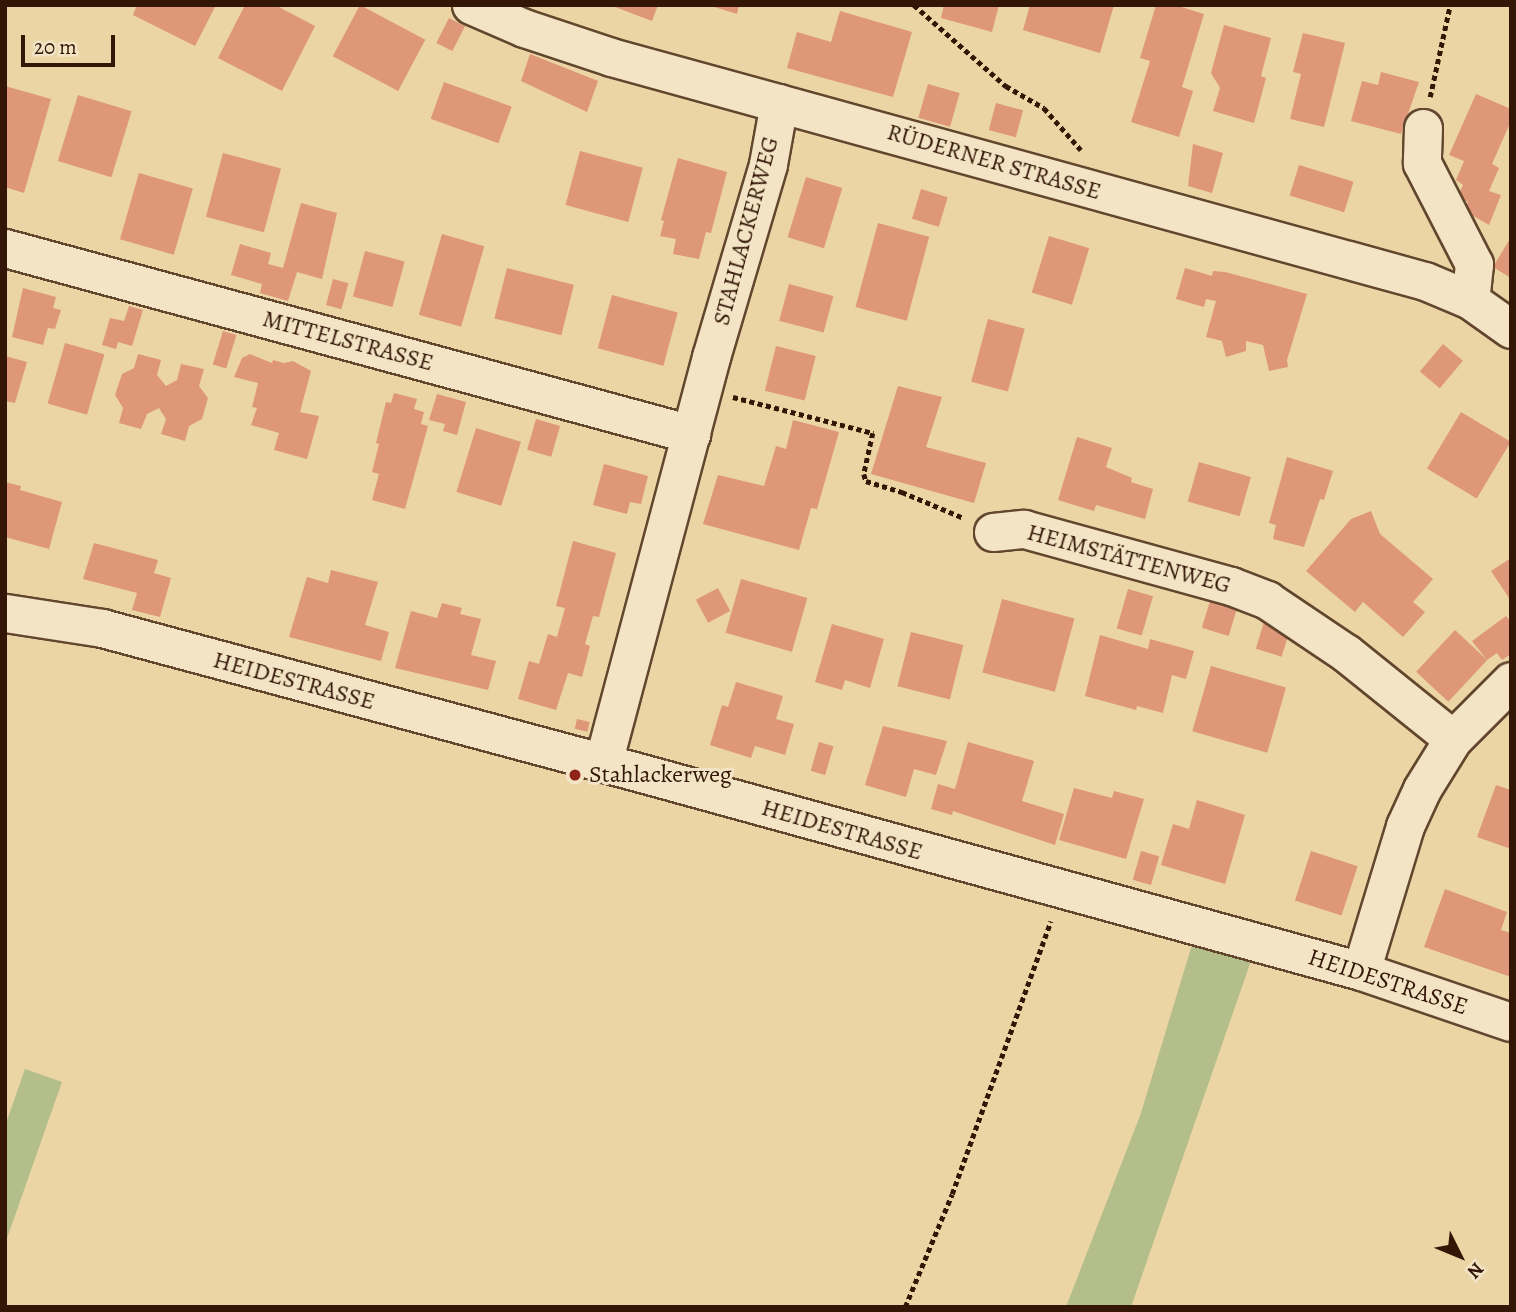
<!DOCTYPE html>
<meta charset="utf-8">
<style>
body{margin:0}
#map{position:relative;width:1516px;height:1312px;overflow:hidden;background:#ebd5a5;font-family:Alegreya,serif}
div>[style]{position:absolute}
[style*='--x']{left:calc(var(--x)*1px);top:calc(var(--y)*1px);width:calc(var(--w)*1px);rotate:calc(var(--a)*1deg)}
.green>*{inset:0;background:#b3be8a}
.building>*{inset:0;background:#de9779;transform-origin:0 0}
.path>*{height:4.5px;margin-top:-2.25px;transform-origin:0;background:repeating-linear-gradient(90deg,#341607 0 5px,transparent 0 8.5px)}
.roads{filter:drop-shadow(2px 0 #62462e) drop-shadow(-2px 0 #62462e) drop-shadow(0 2px #62462e) drop-shadow(0 -2px #62462e)}
.minor>*{height:37px;margin:-18.5px;padding:0 18.5px;transform-origin:18.5px;border-radius:18.5px;background:#f2e4c4}
.dots>*{width:19px;height:19px;translate:-50% -50%;box-sizing:border-box;border:4px solid #f2e4c4;border-radius:50%}
span{translate:-50% -50%;white-space:nowrap;text-align:center;line-height:1.15;-webkit-text-stroke:6px #f2e4c4;paint-order:stroke}
.street-label{font-size:24px;color:#341607}
.poi-label{font-size:24px;color:#341607}
.left{translate:0 -50%;text-align:left}
.frame{position:absolute;inset:0;border:7px solid #341607;pointer-events:none}
.north{position:absolute;left:1425px;top:1221px;width:70px;height:70px;-webkit-text-stroke:5px #f2e4c4;paint-order:stroke;rotate:133deg;font-size:19px;font-weight:700;line-height:28px;text-align:center;color:#341607}
.north::after{content:'';display:block;margin:auto;width:24px;height:32px;background:#341607;clip-path:polygon(50% 0,100% 100%,50% 72%,0 100%)}
.scale{position:absolute;left:21px;top:35px;width:94px;height:32px;box-sizing:border-box;border:4px solid #341607;border-top:0;padding-left:9px;font-size:21px;line-height:24px;white-space:nowrap;color:#341607;-webkit-text-stroke:5px #f2e4c4;paint-order:stroke}
</style>
<div id="map">
<div class="green">
<div style="clip-path:polygon(1194px 938px,1253px 955px,1131px 1307px,1066px 1307px,1141px 1113px)"></div>
<div style="clip-path:polygon(25px 1069px,62px 1082px,5px 1244px,5px 1126px)"></div>
</div>
<div class="building">
<div style="clip-path:polygon(137px 5px,216px 5px,195px 46px,133px 15px)"></div>
<div style="clip-path:polygon(245px 5px,275px 5px,315px 26px,282px 91px,218px 58px)"></div>
<div style="left:360px;top:5px;width:74px;height:58px;rotate:28deg"></div>
<div style="clip-path:polygon(610px 5px,658px 5px,652px 21px)"></div>
<div style="clip-path:polygon(708px 5px,739px 5px,737px 14px)"></div>
<div style="clip-path:polygon(944px 5px,999px 5px,992px 32px,941px 18px)"></div>
<div style="clip-path:polygon(1030px 5px,1114px 5px,1100px 53px,1023px 30px)"></div>
<div style="clip-path:polygon(1156px 5px,1175px 5px,1204px 14px,1182px 87px,1193px 91px,1179px 137px,1131px 122px,1150px 61px,1140px 58px)"></div>
<div style="clip-path:polygon(840px 11px,912px 32px,893px 97px,787px 68px,797px 32px,831px 42px)"></div>
<div style="left:449px;top:18px;width:18px;height:28px;rotate:27deg"></div>
<div style="clip-path:polygon(1224px 25px,1271px 38px,1261px 76px,1266px 78px,1254px 123px,1213px 111px,1220px 88px,1211px 73px)"></div>
<div style="clip-path:polygon(1303px 33px,1345px 43px,1324px 127px,1290px 119px,1301px 74px,1293px 72px)"></div>
<div style="clip-path:polygon(530px 54px,598px 81px,587px 112px,521px 81px)"></div>
<div style="clip-path:polygon(1381px 72px,1419px 82px,1401px 134px,1351px 121px,1362px 81px,1378px 85px)"></div>
<div style="left:444px;top:82px;width:72px;height:39px;rotate:20deg"></div>
<div style="left:928px;top:84px;width:33px;height:35px;rotate:16deg"></div>
<div style="clip-path:polygon(5px 86px,51px 99px,24px 193px,5px 187px)"></div>
<div style="clip-path:polygon(1476px 94px,1511px 109px,1511px 121px,1492px 164px,1499px 168px,1489px 191px,1501px 195px,1489px 225px,1463px 210px,1468px 202px,1458px 196px,1463px 185px,1456px 180px,1464px 161px,1449px 155px)"></div>
<div style="left:78px;top:95px;width:56px;height:69px;rotate:17deg"></div>
<div style="left:996px;top:103px;width:28px;height:28px;rotate:15deg"></div>
<div style="clip-path:polygon(1193px 144px,1223px 153px,1212px 193px,1188px 186px)"></div>
<div style="left:580px;top:151px;width:65px;height:56px;rotate:15deg"></div>
<div style="left:223px;top:153px;width:60px;height:66px;rotate:15deg"></div>
<div style="clip-path:polygon(678px 158px,727px 172px,711px 233px,706px 232px,699px 259px,673px 254px,676px 239px,660px 236px,664px 221px,661px 220px)"></div>
<div style="left:1299px;top:165px;width:57px;height:32px;rotate:17deg"></div>
<div style="left:139px;top:173px;width:56px;height:69px;rotate:16deg"></div>
<div style="left:806px;top:177px;width:38px;height:63px;rotate:17deg"></div>
<div style="left:921px;top:189px;width:28px;height:31px;rotate:17deg"></div>
<div style="clip-path:polygon(301px 203px,337px 213px,322px 279px,297px 272px,288px 301px,260px 293px,262px 284px,231px 275px,240px 244px,271px 253px,268px 264px,283px 268px)"></div>
<div style="left:878px;top:223px;width:53px;height:87px;rotate:15deg"></div>
<div style="left:442px;top:234px;width:44px;height:84px;rotate:16deg"></div>
<div style="left:1049px;top:236px;width:42px;height:59px;rotate:17deg"></div>
<div style="clip-path:polygon(1511px 237px,1511px 278px,1493px 267px)"></div>
<div style="left:365px;top:251px;width:41px;height:47px;rotate:15deg"></div>
<div style="left:507px;top:268px;width:69px;height:52px;rotate:14deg"></div>
<div style="clip-path:polygon(1185px 268px,1212px 276px,1213px 271px,1225px 272px,1307px 294px,1287px 360px,1288px 367px,1269px 371px,1263px 345px,1246px 341px,1246px 351px,1226px 357px,1222px 341px,1206px 337px,1216px 301px,1206px 299px,1204px 307px,1176px 299px)"></div>
<div style="left:333px;top:279px;width:16px;height:27px;rotate:15deg"></div>
<div style="left:789px;top:284px;width:46px;height:38px;rotate:15deg"></div>
<div style="clip-path:polygon(23px 288px,56px 297px,53px 308px,61px 310px,55px 329px,48px 328px,43px 345px,12px 337px)"></div>
<div style="left:612px;top:295px;width:68px;height:55px;rotate:15deg"></div>
<div style="clip-path:polygon(129px 306px,143px 310px,132px 346px,118px 342px,116px 349px,102px 345px,110px 318px,124px 321px)"></div>
<div style="left:988px;top:319px;width:38px;height:65px;rotate:15deg"></div>
<div style="left:223px;top:331px;width:14px;height:35px;rotate:17deg"></div>
<div style="left:65px;top:343px;width:41px;height:63px;rotate:16deg"></div>
<div style="left:1443px;top:344px;width:26px;height:36px;rotate:40deg"></div>
<div style="left:776px;top:346px;width:41px;height:46px;rotate:14deg"></div>
<div style="clip-path:polygon(138px 354px,161px 360px,157px 375px,166px 386px,177px 380px,181px 364px,204px 369px,199px 386px,208px 398px,202px 419px,189px 426px,185px 441px,161px 434px,166px 419px,159px 408px,147px 414px,141px 429px,119px 423px,123px 408px,115px 395px,122px 374px,134px 368px)"></div>
<div style="clip-path:polygon(250px 354px,272px 363px,273px 360px,284px 363px,293px 361px,311px 371px,300px 412px,319px 416px,307px 459px,274px 450px,279px 433px,251px 425px,257px 408px,252px 407px,258px 383px,234px 377px,242px 358px)"></div>
<div style="clip-path:polygon(5px 356px,27px 362px,15px 403px,5px 401px)"></div>
<div style="clip-path:polygon(898px 386px,942px 397px,926px 447px,986px 463px,974px 503px,871px 474px)"></div>
<div style="clip-path:polygon(394px 393px,417px 399px,414px 409px,424px 412px,421px 424px,428px 426px,405px 509px,372px 500px,379px 474px,372px 472px,379px 444px,376px 443px,386px 402px,391px 403px)"></div>
<div style="clip-path:polygon(437px 394px,466px 402px,457px 435px,443px 431px,445px 424px,429px 420px)"></div>
<div style="left:1461px;top:412px;width:58px;height:66px;rotate:31deg"></div>
<div style="left:536px;top:419px;width:25px;height:32px;rotate:16deg"></div>
<div style="clip-path:polygon(793px 420px,839px 432px,817px 509px,811px 508px,799px 550px,703px 524px,718px 475px,764px 486px,776px 446px,786px 449px)"></div>
<div style="left:476px;top:428px;width:47px;height:67px;rotate:17deg"></div>
<div style="clip-path:polygon(1077px 437px,1112px 448px,1106px 467px,1132px 478px,1131px 482px,1153px 489px,1145px 519px,1096px 505px,1094px 511px,1058px 500px)"></div>
<div style="clip-path:polygon(1287px 457px,1333px 471px,1324px 500px,1320px 499px,1304px 547px,1273px 539px,1276px 525px,1269px 523px)"></div>
<div style="left:1199px;top:462px;width:54px;height:41px;rotate:16deg"></div>
<div style="clip-path:polygon(604px 464px,648px 476px,641px 504px,630px 502px,627px 514px,593px 505px)"></div>
<div style="clip-path:polygon(5px 482px,21px 486px,20px 490px,62px 502px,49px 549px,5px 537px)"></div>
<div style="clip-path:polygon(1371px 511px,1380px 534px,1433px 579px,1413px 602px,1425px 612px,1403px 637px,1363px 602px,1355px 612px,1306px 571px,1351px 519px)"></div>
<div style="clip-path:polygon(573px 541px,616px 553px,599px 617px,593px 616px,585px 644px,590px 646px,582px 677px,568px 673px,556px 710px,518px 699px,529px 661px,539px 664px,548px 634px,557px 637px,565px 608px,556px 606px)"></div>
<div style="clip-path:polygon(94px 543px,158px 560px,154px 573px,171px 578px,160px 617px,132px 610px,137px 593px,83px 579px)"></div>
<div style="clip-path:polygon(1511px 558px,1511px 601px,1491px 571px)"></div>
<div style="clip-path:polygon(331px 570px,378px 582px,365px 625px,389px 632px,381px 661px,289px 637px,307px 577px,328px 583px)"></div>
<div style="left:741px;top:579px;width:69px;height:56px;rotate:16deg"></div>
<div style="left:718px;top:588px;width:26px;height:25px;rotate:62deg"></div>
<div style="left:1128px;top:589px;width:26px;height:41px;rotate:16deg"></div>
<div style="left:1002px;top:599px;width:75px;height:76px;rotate:15deg"></div>
<div style="left:1210px;top:601px;width:28px;height:28px;rotate:17deg"></div>
<div style="clip-path:polygon(442px 603px,462px 608px,460px 614px,481px 619px,471px 655px,496px 661px,488px 690px,395px 668px,411px 611px,437px 618px)"></div>
<div style="clip-path:polygon(1506px 616px,1511px 622px,1511px 654px,1502px 660px,1497px 653px,1487px 660px,1472px 641px)"></div>
<div style="left:1264px;top:622px;width:27px;height:28px;rotate:17deg"></div>
<div style="clip-path:polygon(832px 624px,884px 639px,870px 688px,845px 680px,842px 690px,815px 682px)"></div>
<div style="left:1455px;top:630px;width:44px;height:57px;rotate:43deg"></div>
<div style="left:911px;top:632px;width:54px;height:56px;rotate:14deg"></div>
<div style="clip-path:polygon(1100px 635px,1148px 649px,1150px 639px,1194px 651px,1186px 679px,1172px 675px,1163px 713px,1137px 706px,1136px 710px,1085px 696px)"></div>
<div style="left:1211px;top:666px;width:78px;height:68px;rotate:16deg"></div>
<div style="clip-path:polygon(736px 682px,783px 696px,776px 719px,794px 724px,785px 755px,755px 746px,751px 758px,710px 745px,722px 705px,728px 707px)"></div>
<div style="left:577px;top:719px;width:13px;height:10px;rotate:13deg"></div>
<div style="clip-path:polygon(883px 726px,947px 741px,936px 775px,914px 769px,906px 797px,865px 785px)"></div>
<div style="left:819px;top:742px;width:15px;height:30px;rotate:16deg"></div>
<div style="clip-path:polygon(968px 742px,1034px 761px,1022px 801px,1064px 814px,1055px 845px,953px 811px,952px 815px,931px 809px,938px 784px,955px 789px)"></div>
<div style="clip-path:polygon(1496px 785px,1511px 790px,1511px 849px,1477px 837px)"></div>
<div style="clip-path:polygon(1074px 788px,1112px 798px,1114px 791px,1144px 799px,1126px 859px,1059px 840px)"></div>
<div style="clip-path:polygon(1197px 800px,1245px 815px,1225px 884px,1161px 865px,1173px 824px,1189px 829px)"></div>
<div style="left:1141px;top:851px;width:19px;height:30px;rotate:16deg"></div>
<div style="left:1311px;top:851px;width:49px;height:52px;rotate:18deg"></div>
<div style="clip-path:polygon(1445px 889px,1507px 912px,1501px 930px,1511px 933px,1511px 977px,1424px 947px)"></div>
</div>
<div class="path">
<div style="--x:914;--y:5;--w:123;--a:41.4"></div>
<div style="--x:1006;--y:86;--w:44;--a:30.1"></div>
<div style="--x:1044;--y:108;--w:56;--a:48.6"></div>
<div style="--x:1430;--y:97;--w:94;--a:-77.7"></div>
<div style="--x:733;--y:397;--w:145;--a:14.4"></div>
<div style="--x:873;--y:433;--w:42;--a:102.4"></div>
<div style="--x:864;--y:474;--w:7;--a:74"></div>
<div style="--x:866;--y:481;--w:38;--a:17"></div>
<div style="--x:902;--y:492;--w:67;--a:22.8"></div>
<div style="--x:905;--y:1307;--w:122;--a:-67.4"></div>
<div style="--x:952;--y:1194;--w:290;--a:-70.1"></div>
</div>
<div class="roads">
<div class="minor">
<div style="--x:471;--y:5;--w:58;--a:23.5"></div>
<div style="--x:524;--y:28;--w:92;--a:18.4"></div>
<div style="--x:611;--y:57;--w:844;--a:15.39"></div>
<div style="--x:1425;--y:281;--w:49;--a:22.9"></div>
<div style="--x:1470;--y:300;--w:50;--a:35.3"></div>
<div style="--x:1423;--y:128;--w:35;--a:92"></div>
<div style="--x:1422;--y:163;--w:114;--a:62.8"></div>
<div style="--x:1474;--y:264;--w:36;--a:96"></div>
<div style="--x:5;--y:248;--w:711;--a:15.17"></div>
<div style="--x:993;--y:532;--w:31;--a:-6"></div>
<div style="--x:1024;--y:529;--w:215;--a:15.4"></div>
<div style="--x:1231;--y:586;--w:39;--a:21"></div>
<div style="--x:1267;--y:600;--w:95;--a:33.9"></div>
<div style="--x:1346;--y:653;--w:137;--a:38.8"></div>
<div style="--x:5;--y:613;--w:98;--a:8.8"></div>
<div style="--x:102;--y:628;--w:551;--a:15.05"></div>
<div style="--x:634;--y:771;--w:754;--a:15.38"></div>
<div style="--x:1361;--y:971;--w:158;--a:18.8"></div>
<div style="--x:603;--y:763;--w:420;--a:-75.1"></div>
<div style="--x:711;--y:357;--w:201;--a:-73.5"></div>
<div style="--x:768;--y:164;--w:62;--a:-79.8"></div>
<div style="--x:1361;--y:971;--w:152;--a:-73.1"></div>
<div style="--x:1405;--y:826;--w:41;--a:-65.3"></div>
<div style="--x:1422;--y:789;--w:59;--a:-58.2"></div>
<div style="--x:1453;--y:739;--w:82;--a:-45"></div>
</div>
</div>
<div class="dots">
<div style="left:575px;top:775px;background:#8f2418"></div>
</div>
<div class="street-label">
<span style="left:994px;top:162px;rotate:16deg">RÜDERNER STRASSE</span>
<span style="left:746px;top:231px;rotate:-75deg">STAHLACKERWEG</span>
<span style="left:348px;top:341px;rotate:15deg">MITTELSTRASSE</span>
<span style="left:1129px;top:559px;rotate:15deg">HEIMSTÄTTENWEG</span>
<span style="left:294px;top:681px;rotate:15deg">HEIDESTRASSE</span>
<span style="left:842px;top:830px;rotate:16deg">HEIDESTRASSE</span>
<span style="left:1388px;top:982px;rotate:18deg">HEIDESTRASSE</span>
</div>
<div class="poi-label">
<span class="left" style="left:589px;top:775px">Stahlackerweg</span>
</div>
<div class="frame"></div>
<div class="north">N</div>
<div class="scale">20 m</div>
</div>
